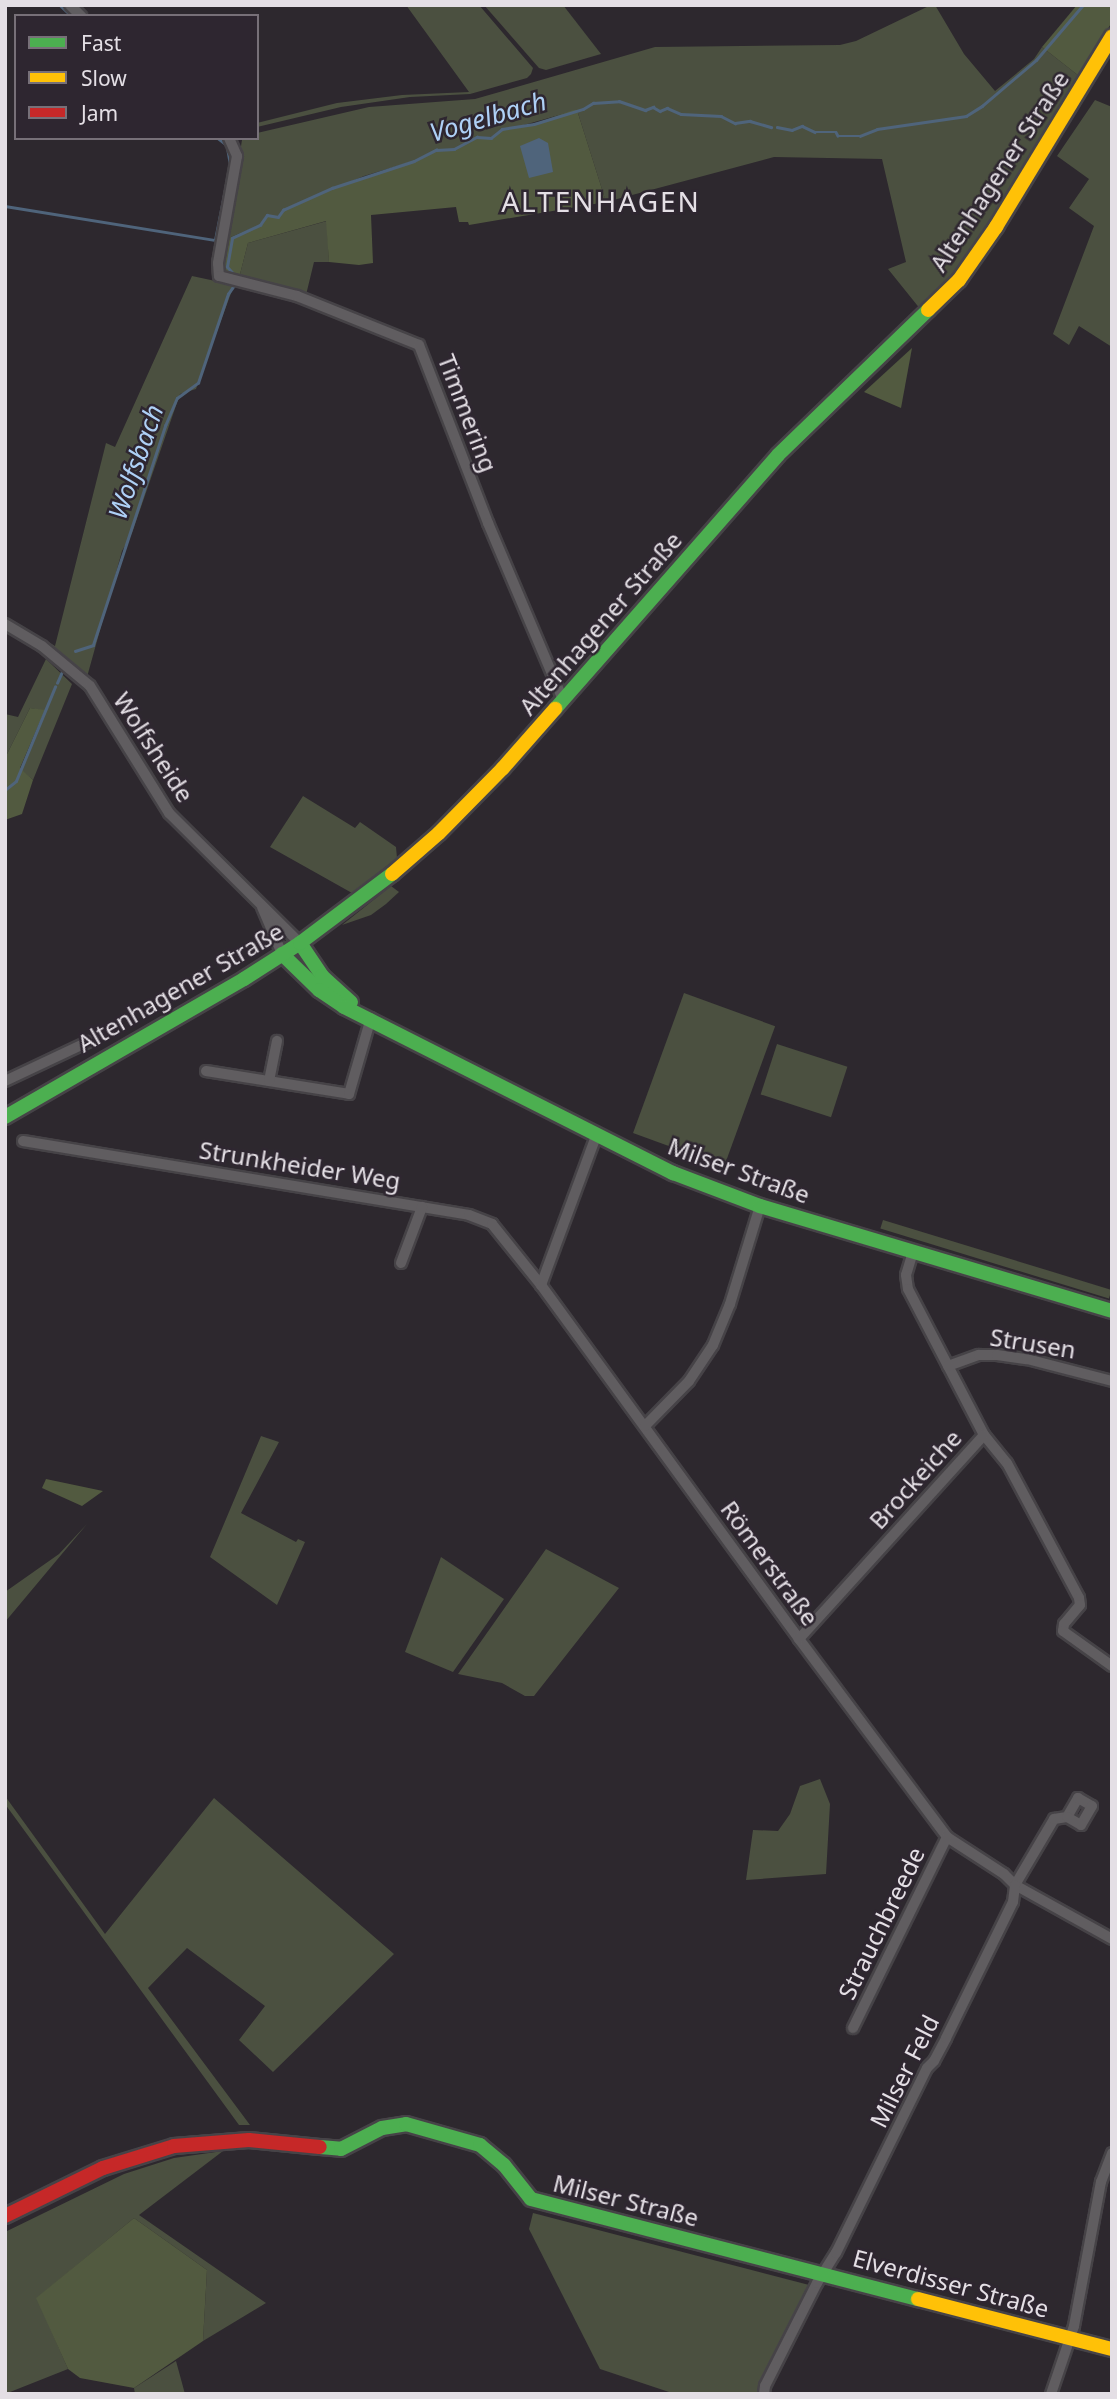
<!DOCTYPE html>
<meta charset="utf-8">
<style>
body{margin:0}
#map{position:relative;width:1117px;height:2399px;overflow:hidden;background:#2d282e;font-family:"Noto Sans",sans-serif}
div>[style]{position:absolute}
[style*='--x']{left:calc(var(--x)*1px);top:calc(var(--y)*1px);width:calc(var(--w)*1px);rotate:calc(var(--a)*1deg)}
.green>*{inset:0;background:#4b5040;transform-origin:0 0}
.forest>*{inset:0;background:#525a40}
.water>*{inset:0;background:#4f647b}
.stream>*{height:2.5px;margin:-1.25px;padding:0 1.25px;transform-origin:1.25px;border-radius:1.25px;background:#4f647b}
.roads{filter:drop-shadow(2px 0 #464347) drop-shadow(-2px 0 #464347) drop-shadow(0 2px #464347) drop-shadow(0 -2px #464347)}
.street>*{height:10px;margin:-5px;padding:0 5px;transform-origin:5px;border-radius:5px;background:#605d60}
.fast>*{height:14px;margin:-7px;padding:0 7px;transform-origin:7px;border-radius:7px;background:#4caf50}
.slow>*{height:14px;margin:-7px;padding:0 7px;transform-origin:7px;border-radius:7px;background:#ffc107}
.jam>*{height:14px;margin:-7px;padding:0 7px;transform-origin:7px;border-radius:7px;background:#c62828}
span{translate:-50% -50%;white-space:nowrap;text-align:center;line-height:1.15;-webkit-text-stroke:5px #2e2630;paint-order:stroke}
.street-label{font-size:24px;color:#e4dfe5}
.water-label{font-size:26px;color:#aed0f6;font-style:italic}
.quarter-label{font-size:28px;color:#e4dfe5;letter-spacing:2px}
.frame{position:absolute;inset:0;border:7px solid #e4dfe5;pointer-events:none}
.legend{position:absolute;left:14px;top:14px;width:245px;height:126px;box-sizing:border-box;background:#2e2630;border:2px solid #777078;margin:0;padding:9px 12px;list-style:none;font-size:21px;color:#e4dfe5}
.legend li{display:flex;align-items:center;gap:14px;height:35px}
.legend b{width:35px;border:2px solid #777078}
</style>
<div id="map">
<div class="green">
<div style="clip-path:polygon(406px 5px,479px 5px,533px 68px,531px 74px,527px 78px,470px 94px,410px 97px,341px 107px,257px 127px,257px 123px,337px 103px,402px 95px,469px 92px)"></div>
<div style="clip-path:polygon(484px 5px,563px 5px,601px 54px,546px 70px,539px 68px)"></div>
<div style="clip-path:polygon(931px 5px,935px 5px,964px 54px,995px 91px,1034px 59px,1042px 47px,1079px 76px,962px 268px,921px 310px,888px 269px,906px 262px,882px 159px,774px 157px,606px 202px,577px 110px,499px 132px,495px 136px,454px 149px,436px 150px,414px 161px,364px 176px,283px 210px,278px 217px,265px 217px,260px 225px,226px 239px,242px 140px,257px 138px,257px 133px,369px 107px,475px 99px,655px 47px,840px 45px,856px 41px)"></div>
<div style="clip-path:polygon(1095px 100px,1112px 107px,1112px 347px,1079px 326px,1069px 345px,1053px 334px,1094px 226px,1069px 208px,1089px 179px,1057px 156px)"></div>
<div style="clip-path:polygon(327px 221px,329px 262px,314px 262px,306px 295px,239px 278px,248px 243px)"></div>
<div style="clip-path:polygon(192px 276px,234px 285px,196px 389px,180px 394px,132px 533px,122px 551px,87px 677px,52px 648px,5px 620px,5px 616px,55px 646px,106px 443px,115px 447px)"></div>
<div style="clip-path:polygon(46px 659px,72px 684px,33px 780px,20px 769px,45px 711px,30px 708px,5px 758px,5px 714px,18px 717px)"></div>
<div style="clip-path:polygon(303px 796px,355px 828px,360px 822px,396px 847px,397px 858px,352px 893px,270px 847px)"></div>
<div style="clip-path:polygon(391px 886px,399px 892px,386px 904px,371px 915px,342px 925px)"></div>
<div style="left:684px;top:993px;width:97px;height:149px;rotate:20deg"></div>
<div style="left:777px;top:1044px;width:74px;height:53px;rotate:18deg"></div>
<div style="left:883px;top:1220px;width:239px;height:9px;rotate:17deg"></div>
<div style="clip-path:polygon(261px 1436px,279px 1442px,241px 1513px,296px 1542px,298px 1539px,305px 1542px,277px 1605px,210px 1557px)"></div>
<div style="clip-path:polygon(87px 1524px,5px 1622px,5px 1592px,59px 1554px)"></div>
<div style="clip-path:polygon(546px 1549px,619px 1588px,534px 1696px,525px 1696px,502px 1683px,458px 1674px)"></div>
<div style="clip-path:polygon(441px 1557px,504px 1599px,453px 1672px,405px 1652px)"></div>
<div style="clip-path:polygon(820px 1779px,830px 1804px,826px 1874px,746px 1880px,753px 1830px,778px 1831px,790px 1814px,800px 1786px)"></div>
<div style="clip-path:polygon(5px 1796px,105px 1934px,214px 1798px,394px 1954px,273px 2072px,239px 2040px,265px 2006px,187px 1948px,148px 1988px,250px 2125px,239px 2125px,5px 1804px)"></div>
<div style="clip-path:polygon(223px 2151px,139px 2215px,266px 2303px,203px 2341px,207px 2270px,134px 2218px,37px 2298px,68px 2369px,5px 2394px,5px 2232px,124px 2174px,174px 2158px)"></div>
<div style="clip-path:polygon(533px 2213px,813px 2286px,757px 2394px,675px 2394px,600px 2369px,529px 2229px)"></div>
<div style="clip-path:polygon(176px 2361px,185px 2394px,135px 2394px,134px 2388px)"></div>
</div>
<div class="forest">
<div style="clip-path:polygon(1077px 5px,1112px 5px,1112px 22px,1079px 76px,1042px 47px)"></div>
<div style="clip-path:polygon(573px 110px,577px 110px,606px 202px,469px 225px,468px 222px,459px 222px,456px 207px,371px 215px,373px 263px,359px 265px,329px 262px,326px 221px,248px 243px,239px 278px,229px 275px,221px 265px,226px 239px,260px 225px,267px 215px,278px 217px,283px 210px,332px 188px,414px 161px,436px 150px,454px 149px,477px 137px,491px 138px,502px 129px,534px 124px)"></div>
<div style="clip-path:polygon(912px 348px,901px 408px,864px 392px)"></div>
<div style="clip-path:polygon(30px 708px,45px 710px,20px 768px,33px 780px,22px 814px,5px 820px,5px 758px)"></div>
<div style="clip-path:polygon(46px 1479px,103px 1491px,82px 1506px,42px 1488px)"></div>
<div style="clip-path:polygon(134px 2218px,207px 2270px,203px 2341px,134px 2388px,80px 2378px,68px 2369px,36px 2298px)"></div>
</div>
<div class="water">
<div style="clip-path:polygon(539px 138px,548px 143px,553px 172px,529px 178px,520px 146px)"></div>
</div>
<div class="stream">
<div style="--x:60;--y:5;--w:16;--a:43"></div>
<div style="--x:777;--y:127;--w:15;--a:11"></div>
<div style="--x:792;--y:130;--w:11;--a:-22"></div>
<div style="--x:802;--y:126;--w:14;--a:25"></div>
<div style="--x:815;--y:132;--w:21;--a:0"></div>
<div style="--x:836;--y:132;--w:4;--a:63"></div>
<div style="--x:838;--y:136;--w:22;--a:0"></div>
<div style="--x:860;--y:136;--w:18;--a:-22"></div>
<div style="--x:877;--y:129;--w:90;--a:-8.3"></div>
<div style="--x:966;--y:116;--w:19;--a:-32"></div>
<div style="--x:982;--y:106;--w:71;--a:-40.4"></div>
<div style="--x:1036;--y:60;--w:72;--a:-49.5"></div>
<div style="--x:218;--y:138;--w:11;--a:38"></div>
<div style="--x:227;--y:145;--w:17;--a:80"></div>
<div style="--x:5;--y:206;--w:213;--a:9.2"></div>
<div style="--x:215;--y:240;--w:72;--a:-78.8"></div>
<div style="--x:235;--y:276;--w:12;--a:-132"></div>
<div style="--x:227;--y:267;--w:29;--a:-80"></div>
<div style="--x:232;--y:238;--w:31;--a:-25"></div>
<div style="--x:260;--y:225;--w:12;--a:-55"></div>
<div style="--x:267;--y:215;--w:11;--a:10"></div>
<div style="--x:278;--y:217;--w:9;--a:-54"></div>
<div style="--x:283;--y:210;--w:54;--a:-24.2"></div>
<div style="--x:332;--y:188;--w:86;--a:-18.2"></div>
<div style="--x:414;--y:161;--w:25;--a:-27"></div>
<div style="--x:436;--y:150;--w:18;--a:-3"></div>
<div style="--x:454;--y:149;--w:26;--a:-28"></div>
<div style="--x:477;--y:137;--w:14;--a:4"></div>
<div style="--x:491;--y:138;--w:14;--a:-39"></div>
<div style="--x:502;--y:129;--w:32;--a:-9"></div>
<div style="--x:534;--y:124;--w:51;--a:-17"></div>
<div style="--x:583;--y:109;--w:12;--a:-31"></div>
<div style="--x:593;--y:103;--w:26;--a:-4"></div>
<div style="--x:619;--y:101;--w:28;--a:19"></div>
<div style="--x:645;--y:110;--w:9;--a:-21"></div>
<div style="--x:653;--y:107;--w:8;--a:30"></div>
<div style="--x:660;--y:111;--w:8;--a:-23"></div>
<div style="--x:667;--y:108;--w:15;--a:23"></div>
<div style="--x:681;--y:114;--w:40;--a:2.9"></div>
<div style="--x:721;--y:116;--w:16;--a:27"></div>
<div style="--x:735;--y:123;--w:15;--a:-8"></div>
<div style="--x:750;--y:121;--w:22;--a:16"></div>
<div style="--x:75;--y:651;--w:19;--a:-18"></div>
<div style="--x:93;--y:645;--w:231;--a:-71.8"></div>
<div style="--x:165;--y:426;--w:30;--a:-67"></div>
<div style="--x:177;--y:398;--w:26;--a:-36"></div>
<div style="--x:198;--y:383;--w:94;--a:-71.4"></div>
<div style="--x:228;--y:294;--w:12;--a:-55"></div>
<div style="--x:57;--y:683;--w:12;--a:-66"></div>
<div style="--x:5;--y:790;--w:14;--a:-39"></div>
<div style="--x:16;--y:781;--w:102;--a:-67.5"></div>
</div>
<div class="roads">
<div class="street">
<div style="--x:70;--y:5;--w:16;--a:45"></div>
<div style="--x:229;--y:138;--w:20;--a:66"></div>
<div style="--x:237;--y:156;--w:109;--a:100.1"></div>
<div style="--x:218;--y:263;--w:13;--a:86"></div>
<div style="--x:219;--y:276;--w:81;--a:14.4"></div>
<div style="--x:297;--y:296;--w:131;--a:21.9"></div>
<div style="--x:419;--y:345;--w:191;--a:68.8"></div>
<div style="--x:488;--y:523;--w:192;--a:67"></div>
<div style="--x:5;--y:624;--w:43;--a:30.7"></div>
<div style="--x:42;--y:646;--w:62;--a:39.8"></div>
<div style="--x:90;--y:686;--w:150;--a:58.1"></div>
<div style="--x:169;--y:813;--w:185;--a:44.8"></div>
<div style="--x:262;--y:907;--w:51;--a:66.9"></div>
<div style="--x:206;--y:1071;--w:145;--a:9.1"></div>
<div style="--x:349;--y:1094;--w:79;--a:-73.9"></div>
<div style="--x:5;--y:1081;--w:92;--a:-25.2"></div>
<div style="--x:269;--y:1081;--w:41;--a:-78.7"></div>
<div style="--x:23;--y:1141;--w:452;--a:9.4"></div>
<div style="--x:469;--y:1215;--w:25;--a:21"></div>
<div style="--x:492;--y:1224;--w:78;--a:51.2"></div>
<div style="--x:541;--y:1285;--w:438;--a:53.9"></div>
<div style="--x:799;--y:1639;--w:247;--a:53.2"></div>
<div style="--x:947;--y:1837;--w:68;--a:33"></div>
<div style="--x:1004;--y:1874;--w:16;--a:45"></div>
<div style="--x:1015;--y:1885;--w:111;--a:29.1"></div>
<div style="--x:913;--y:1252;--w:24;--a:107"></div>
<div style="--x:906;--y:1275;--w:14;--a:82"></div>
<div style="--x:908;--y:1289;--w:165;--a:62.5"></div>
<div style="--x:984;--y:1435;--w:36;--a:51"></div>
<div style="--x:1007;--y:1463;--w:153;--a:61.9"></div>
<div style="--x:1079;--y:1598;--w:7;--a:82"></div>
<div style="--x:1080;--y:1605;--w:25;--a:130"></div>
<div style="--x:1064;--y:1624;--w:7;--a:98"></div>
<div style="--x:1063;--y:1631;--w:60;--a:35.5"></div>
<div style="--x:401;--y:1263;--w:60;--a:-69.4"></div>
<div style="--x:541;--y:1285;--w:161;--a:-69.7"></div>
<div style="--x:948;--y:1366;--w:33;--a:-20"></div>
<div style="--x:979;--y:1355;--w:18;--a:0"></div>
<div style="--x:997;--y:1355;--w:30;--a:8"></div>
<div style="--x:1027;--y:1359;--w:88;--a:14.5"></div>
<div style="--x:645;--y:1426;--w:63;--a:-45.6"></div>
<div style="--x:689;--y:1381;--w:43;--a:-56.3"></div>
<div style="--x:713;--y:1345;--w:44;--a:-67.5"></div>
<div style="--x:730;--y:1304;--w:102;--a:-73"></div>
<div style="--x:799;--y:1639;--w:275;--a:-47.8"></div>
<div style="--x:1015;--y:1885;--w:77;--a:-59.4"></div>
<div style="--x:1054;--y:1819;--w:13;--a:-9"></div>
<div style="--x:1067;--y:1817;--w:22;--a:-60"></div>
<div style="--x:1078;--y:1798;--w:16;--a:30"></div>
<div style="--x:1092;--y:1806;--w:22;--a:120"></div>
<div style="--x:1081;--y:1825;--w:16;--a:-150"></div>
<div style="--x:853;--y:2028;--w:213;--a:-63.8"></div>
<div style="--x:764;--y:2394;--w:8;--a:-83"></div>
<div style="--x:765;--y:2386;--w:115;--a:-63.2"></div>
<div style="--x:817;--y:2283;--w:36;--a:-58"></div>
<div style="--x:836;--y:2253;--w:206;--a:-63.8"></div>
<div style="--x:927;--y:2068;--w:10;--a:-45"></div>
<div style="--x:934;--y:2061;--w:26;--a:-62"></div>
<div style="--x:946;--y:2038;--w:152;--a:-63.8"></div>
<div style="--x:1013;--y:1902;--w:17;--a:-83"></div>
<div style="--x:1051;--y:2394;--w:72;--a:-71.3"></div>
<div style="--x:1074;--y:2326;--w:147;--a:-79.4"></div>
<div style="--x:1101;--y:2182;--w:31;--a:-69"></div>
</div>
<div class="fast">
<div style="--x:555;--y:709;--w:338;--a:-48.7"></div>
<div style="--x:778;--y:455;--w:209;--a:-44"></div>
<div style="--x:300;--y:943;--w:40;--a:56"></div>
<div style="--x:322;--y:976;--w:39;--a:42"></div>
<div style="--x:282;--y:954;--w:52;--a:44.2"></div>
<div style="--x:319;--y:990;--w:30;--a:34"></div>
<div style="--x:344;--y:1007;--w:369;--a:26.8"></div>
<div style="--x:673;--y:1173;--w:93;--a:20.8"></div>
<div style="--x:760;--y:1206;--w:367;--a:16.6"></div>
<div style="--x:5;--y:1117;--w:276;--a:-30"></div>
<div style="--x:244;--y:979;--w:67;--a:-32.7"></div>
<div style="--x:300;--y:943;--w:115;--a:-36.9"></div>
<div style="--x:320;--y:2147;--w:21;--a:5"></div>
<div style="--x:341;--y:2149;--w:46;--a:-27.1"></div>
<div style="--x:382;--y:2128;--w:24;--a:-9"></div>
<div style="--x:406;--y:2124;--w:77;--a:15.8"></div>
<div style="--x:480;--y:2145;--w:31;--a:40"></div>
<div style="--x:504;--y:2165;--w:43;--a:51.5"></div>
<div style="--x:531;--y:2199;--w:400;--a:14.5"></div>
</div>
<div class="slow">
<div style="--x:928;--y:310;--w:43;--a:-44.1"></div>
<div style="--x:959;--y:280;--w:65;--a:-55.1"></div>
<div style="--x:996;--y:227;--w:223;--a:-58.7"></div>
<div style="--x:392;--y:874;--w:62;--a:-41.1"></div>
<div style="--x:439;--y:833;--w:91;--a:-45.4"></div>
<div style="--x:503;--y:768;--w:79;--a:-48.6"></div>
<div style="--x:918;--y:2299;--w:200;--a:14.5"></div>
</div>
<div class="jam">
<div style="--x:5;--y:2216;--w:109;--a:-26.1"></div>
<div style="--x:103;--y:2168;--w:74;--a:-17.2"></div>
<div style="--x:174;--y:2146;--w:75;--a:-4.6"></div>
<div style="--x:249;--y:2140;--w:71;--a:5.6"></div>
</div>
</div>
<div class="street-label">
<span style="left:999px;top:171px;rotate:-57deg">Altenhagener Straße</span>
<span style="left:468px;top:413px;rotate:69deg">Timmering</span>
<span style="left:600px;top:623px;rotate:-49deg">Altenhagener Straße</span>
<span style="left:154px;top:747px;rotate:57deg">Wolfsheide</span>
<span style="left:180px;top:987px;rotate:-30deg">Altenhagener Straße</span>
<span style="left:300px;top:1165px;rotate:9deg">Strunkheider Weg</span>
<span style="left:739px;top:1170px;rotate:20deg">Milser Straße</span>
<span style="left:1033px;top:1343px;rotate:9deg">Strusen</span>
<span style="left:915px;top:1479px;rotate:-48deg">Brockeiche</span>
<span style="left:770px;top:1563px;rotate:54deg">Römerstraße</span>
<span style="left:881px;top:1923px;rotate:-64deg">Strauchbreede</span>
<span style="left:904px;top:2071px;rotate:-63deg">Milser Feld</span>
<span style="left:626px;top:2200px;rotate:14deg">Milser Straße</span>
<span style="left:951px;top:2283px;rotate:15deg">Elverdisser Straße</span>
</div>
<div class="water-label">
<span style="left:488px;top:117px;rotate:-16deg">Vogelbach</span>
<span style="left:136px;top:462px;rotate:-71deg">Wolfsbach</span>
</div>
<div class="quarter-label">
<span style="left:601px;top:201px">ALTENHAGEN</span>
</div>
<div class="frame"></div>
<ul class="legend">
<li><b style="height:9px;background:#4caf50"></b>Fast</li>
<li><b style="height:9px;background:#ffc107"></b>Slow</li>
<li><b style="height:9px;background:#c62828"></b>Jam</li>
</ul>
</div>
